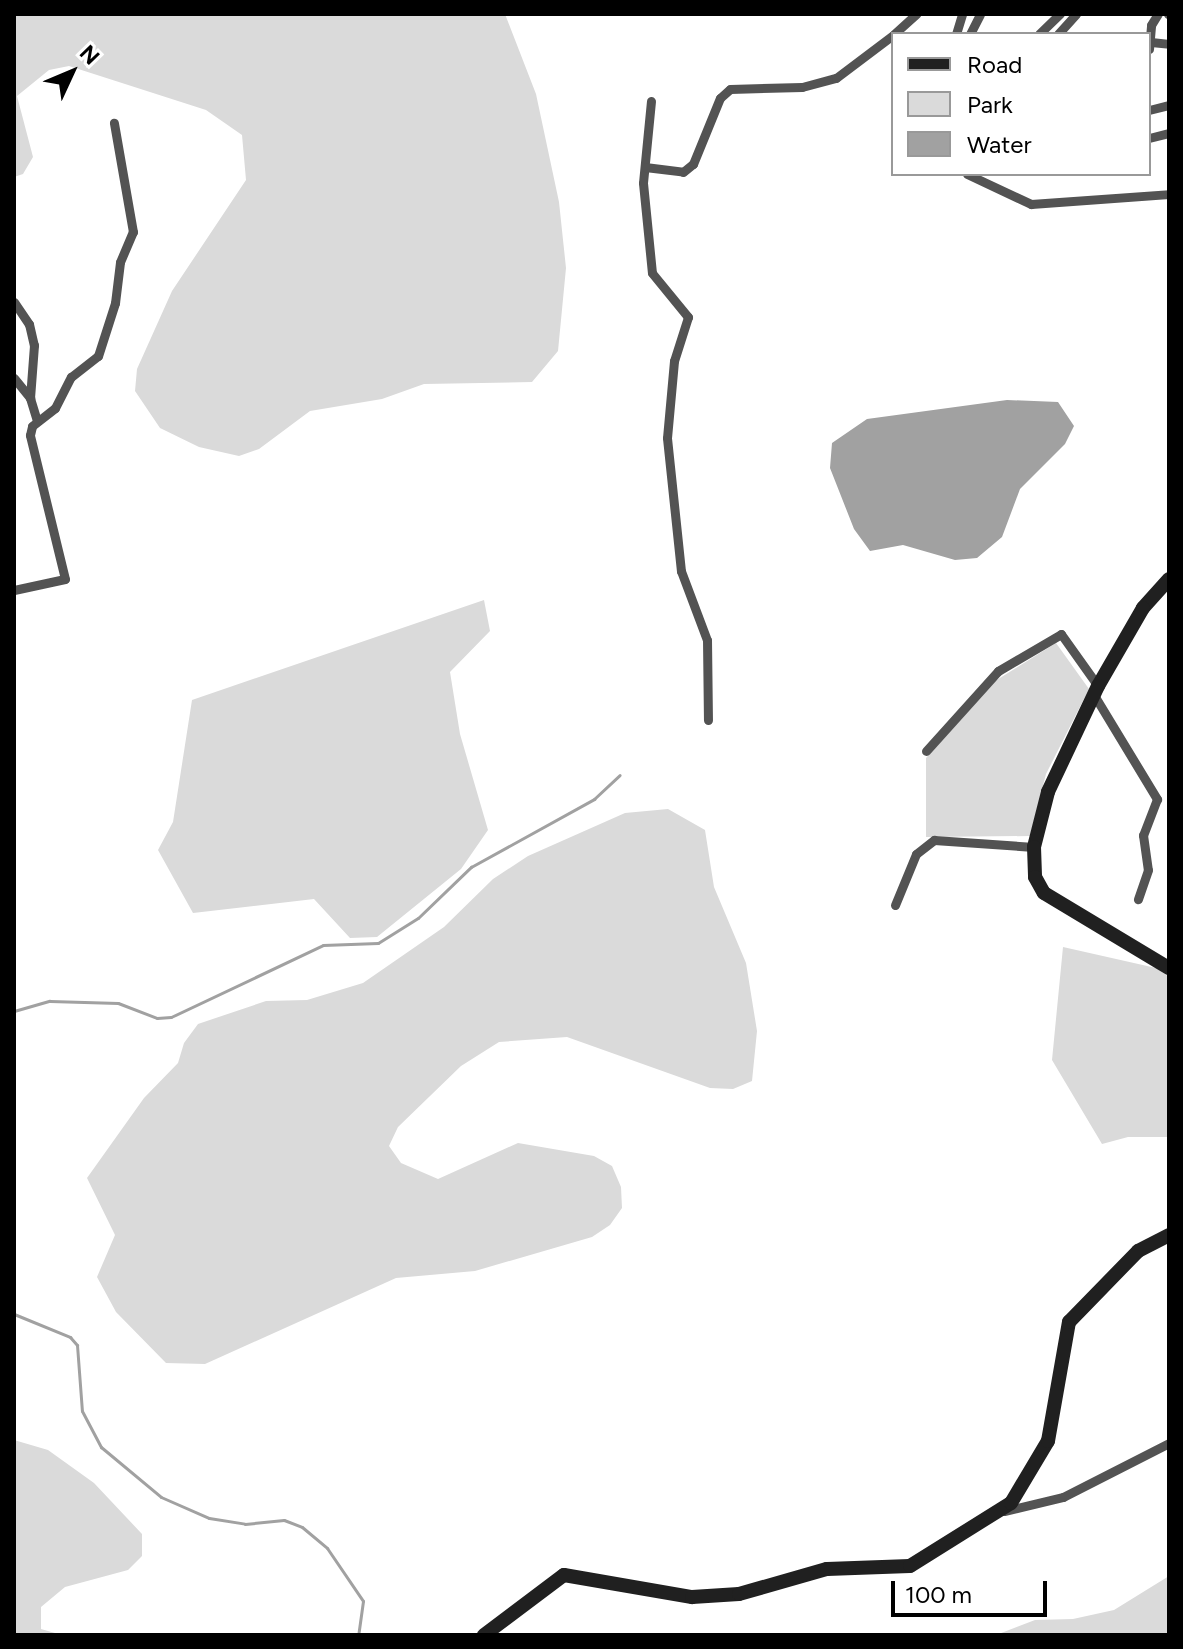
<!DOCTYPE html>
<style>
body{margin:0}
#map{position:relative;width:1183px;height:1649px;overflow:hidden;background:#fff;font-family:Figtree,sans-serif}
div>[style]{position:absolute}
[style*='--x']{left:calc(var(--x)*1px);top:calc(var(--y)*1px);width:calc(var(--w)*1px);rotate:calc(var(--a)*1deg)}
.green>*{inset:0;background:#dadada}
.water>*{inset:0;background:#a1a1a1}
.stream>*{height:3px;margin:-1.5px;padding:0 1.5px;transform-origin:1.5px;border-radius:1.5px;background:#a1a1a1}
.street>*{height:9px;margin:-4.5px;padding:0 4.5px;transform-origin:4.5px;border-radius:4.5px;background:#535353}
.secondary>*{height:14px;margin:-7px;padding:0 7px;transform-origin:7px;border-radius:7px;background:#202020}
span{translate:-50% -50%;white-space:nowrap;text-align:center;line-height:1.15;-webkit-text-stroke:6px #fff;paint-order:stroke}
.frame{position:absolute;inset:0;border:16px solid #000;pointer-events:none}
.legend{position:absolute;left:891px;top:32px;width:260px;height:144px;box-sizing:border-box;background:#fff;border:2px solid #999;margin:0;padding:10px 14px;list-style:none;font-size:24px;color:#000}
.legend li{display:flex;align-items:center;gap:16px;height:40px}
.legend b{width:40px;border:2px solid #999}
.north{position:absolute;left:32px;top:32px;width:80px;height:80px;-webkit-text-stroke:6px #fff;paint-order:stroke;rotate:46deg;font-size:22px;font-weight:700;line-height:32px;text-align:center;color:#000}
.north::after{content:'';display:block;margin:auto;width:28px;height:36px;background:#000;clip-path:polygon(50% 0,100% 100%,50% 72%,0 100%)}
.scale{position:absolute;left:891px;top:1581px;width:156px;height:36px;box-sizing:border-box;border:4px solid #000;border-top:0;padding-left:10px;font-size:24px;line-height:28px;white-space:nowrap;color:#000;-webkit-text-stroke:6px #fff;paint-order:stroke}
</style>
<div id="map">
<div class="green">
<div style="clip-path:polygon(14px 14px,505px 14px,536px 94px,559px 202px,566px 268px,558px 351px,532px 382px,424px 384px,382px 399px,310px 411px,259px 449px,239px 456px,199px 447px,160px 428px,135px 391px,137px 369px,172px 291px,246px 180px,242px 135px,206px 110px,69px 66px,49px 70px,17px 96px,33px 157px,23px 174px,14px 177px)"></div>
<div style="clip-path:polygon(484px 600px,490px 631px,450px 672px,460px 734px,488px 830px,461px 869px,377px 937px,350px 938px,314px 899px,193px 913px,158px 850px,173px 822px,192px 700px)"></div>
<div style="clip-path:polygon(1056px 643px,1089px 689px,1046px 774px,1030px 836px,926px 837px,926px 758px,995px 681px)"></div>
<div style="clip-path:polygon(668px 809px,705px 830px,714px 887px,746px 963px,757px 1031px,752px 1081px,733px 1089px,710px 1088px,567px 1037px,499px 1042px,461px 1066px,398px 1127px,389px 1146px,401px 1163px,438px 1179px,518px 1143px,594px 1156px,612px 1166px,621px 1187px,622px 1208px,610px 1225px,592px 1237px,475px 1271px,396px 1278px,205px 1364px,166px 1363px,116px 1312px,97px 1277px,115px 1235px,87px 1178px,144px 1098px,178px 1063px,184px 1043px,198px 1024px,266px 1001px,307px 1000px,363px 983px,444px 927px,493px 879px,528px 856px,625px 813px)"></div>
<div style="clip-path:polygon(1063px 947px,1156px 968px,1169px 977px,1169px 1137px,1128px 1137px,1102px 1144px,1052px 1060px)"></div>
<div style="clip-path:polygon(14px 1440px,48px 1450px,94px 1483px,142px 1534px,142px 1556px,128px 1570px,65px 1587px,41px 1607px,41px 1629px,62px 1635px,14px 1635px)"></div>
<div style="clip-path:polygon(1169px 1576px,1169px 1635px,996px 1635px,1035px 1620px,1073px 1619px,1114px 1610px)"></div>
</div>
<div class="water">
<div style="clip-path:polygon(1007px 400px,1058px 402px,1074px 426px,1065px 444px,1020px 489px,1002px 537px,977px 558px,955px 560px,903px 545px,870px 551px,854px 529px,830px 468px,832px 443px,867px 419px)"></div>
</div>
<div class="stream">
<div style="--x:14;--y:1011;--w:37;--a:-16"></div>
<div style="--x:50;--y:1001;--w:68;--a:1.7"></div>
<div style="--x:118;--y:1003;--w:42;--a:21"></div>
<div style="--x:157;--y:1018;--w:14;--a:-4"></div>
<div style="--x:171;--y:1017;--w:168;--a:-25.3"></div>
<div style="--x:323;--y:945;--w:55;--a:-2.1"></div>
<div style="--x:378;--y:943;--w:47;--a:-32"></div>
<div style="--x:418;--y:918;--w:74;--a:-43.9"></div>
<div style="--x:471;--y:867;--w:141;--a:-28.9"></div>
<div style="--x:594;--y:799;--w:35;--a:-43"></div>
<div style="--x:14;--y:1314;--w:61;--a:22.3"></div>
<div style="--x:70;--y:1337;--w:11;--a:49"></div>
<div style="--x:77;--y:1345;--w:66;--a:85.7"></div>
<div style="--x:82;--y:1411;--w:41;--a:62.2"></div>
<div style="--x:101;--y:1447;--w:78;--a:39.8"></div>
<div style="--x:161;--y:1497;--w:52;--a:23.6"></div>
<div style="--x:209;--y:1518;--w:36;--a:9"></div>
<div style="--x:245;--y:1524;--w:39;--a:-6"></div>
<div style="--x:284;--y:1520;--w:19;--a:21"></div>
<div style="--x:302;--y:1527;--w:33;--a:40"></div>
<div style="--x:327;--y:1548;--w:64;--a:55.8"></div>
<div style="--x:363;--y:1601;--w:34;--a:98"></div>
</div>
<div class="street">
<div style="--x:1168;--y:14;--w:1;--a:0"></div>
<div style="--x:894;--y:34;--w:30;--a:-42"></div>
<div style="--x:956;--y:34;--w:21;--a:-73"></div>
<div style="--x:970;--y:34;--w:22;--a:-63"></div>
<div style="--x:1039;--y:34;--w:29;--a:-44"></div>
<div style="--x:1058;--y:34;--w:27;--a:-48"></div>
<div style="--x:1151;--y:42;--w:18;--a:6"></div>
<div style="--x:1149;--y:49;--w:24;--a:-85"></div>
<div style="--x:1151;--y:25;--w:13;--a:-58"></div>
<div style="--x:651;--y:101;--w:82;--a:95.6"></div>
<div style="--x:643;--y:183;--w:90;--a:84.3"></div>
<div style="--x:652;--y:273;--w:57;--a:50.7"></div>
<div style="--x:688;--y:317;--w:46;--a:107.7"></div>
<div style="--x:674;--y:361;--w:77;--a:95.2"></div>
<div style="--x:667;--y:438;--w:134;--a:84"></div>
<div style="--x:681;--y:571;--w:74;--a:69.4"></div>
<div style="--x:707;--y:640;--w:80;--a:89.3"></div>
<div style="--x:1149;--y:110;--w:21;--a:-14"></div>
<div style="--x:1149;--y:138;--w:21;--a:-14"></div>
<div style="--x:645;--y:167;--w:38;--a:7"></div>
<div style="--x:683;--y:172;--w:13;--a:-39"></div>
<div style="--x:693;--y:164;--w:71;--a:-67.8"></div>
<div style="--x:720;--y:98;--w:13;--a:-42"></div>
<div style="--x:730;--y:89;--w:72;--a:-1.6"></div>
<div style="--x:802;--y:87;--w:35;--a:-15"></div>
<div style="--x:836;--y:78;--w:71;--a:-37"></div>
<div style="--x:967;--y:174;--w:71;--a:25.1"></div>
<div style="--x:1031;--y:204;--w:138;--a:-4.1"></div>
<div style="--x:14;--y:302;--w:27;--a:56"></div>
<div style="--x:29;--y:324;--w:22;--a:77"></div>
<div style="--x:34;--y:345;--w:53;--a:94.3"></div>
<div style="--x:14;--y:378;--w:26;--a:51"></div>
<div style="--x:30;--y:398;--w:24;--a:73"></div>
<div style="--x:14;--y:590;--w:52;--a:-12.2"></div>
<div style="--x:65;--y:579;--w:148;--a:-103.7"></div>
<div style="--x:30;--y:435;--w:9;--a:-77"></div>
<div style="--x:32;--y:426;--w:29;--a:-38"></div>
<div style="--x:55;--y:408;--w:35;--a:-63"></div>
<div style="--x:71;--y:377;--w:34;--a:-38"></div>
<div style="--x:98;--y:356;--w:56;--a:-72.2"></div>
<div style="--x:115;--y:303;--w:41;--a:-83"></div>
<div style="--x:120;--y:262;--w:33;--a:-67"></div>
<div style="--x:133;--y:232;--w:111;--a:-99.9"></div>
<div style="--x:1094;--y:695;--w:122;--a:58.8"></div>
<div style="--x:1157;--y:799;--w:39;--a:111"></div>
<div style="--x:1143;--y:835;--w:35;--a:82"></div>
<div style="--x:1148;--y:870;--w:31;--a:109"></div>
<div style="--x:926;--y:751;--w:108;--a:-48"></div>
<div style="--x:998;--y:671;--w:73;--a:-30.4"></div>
<div style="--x:1061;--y:634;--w:64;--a:54.6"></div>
<div style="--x:895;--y:905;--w:55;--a:-67.6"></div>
<div style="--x:916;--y:854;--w:23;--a:-38"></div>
<div style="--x:934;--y:840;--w:100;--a:4"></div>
<div style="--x:1004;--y:1511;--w:61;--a:-13.3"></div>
<div style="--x:1063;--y:1497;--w:119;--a:-27"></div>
</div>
<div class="secondary">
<div style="--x:1169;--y:579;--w:39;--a:132"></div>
<div style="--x:1143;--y:608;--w:90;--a:120"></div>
<div style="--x:1098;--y:686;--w:117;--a:115.3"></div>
<div style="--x:1048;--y:792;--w:57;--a:104.3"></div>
<div style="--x:1034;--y:847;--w:30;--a:88"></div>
<div style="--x:1035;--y:877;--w:18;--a:61"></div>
<div style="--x:1044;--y:893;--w:146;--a:31"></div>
<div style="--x:484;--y:1635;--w:100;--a:-36.9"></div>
<div style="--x:564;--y:1575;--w:130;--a:9.8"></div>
<div style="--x:692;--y:1597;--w:47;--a:-3.7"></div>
<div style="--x:739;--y:1594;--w:91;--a:-15.9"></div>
<div style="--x:827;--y:1569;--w:83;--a:-2.1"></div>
<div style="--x:910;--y:1566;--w:119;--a:-32"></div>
<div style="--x:1011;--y:1503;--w:72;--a:-59.2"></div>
<div style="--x:1048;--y:1441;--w:121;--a:-80"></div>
<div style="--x:1069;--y:1322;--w:99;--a:-45.8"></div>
<div style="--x:1138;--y:1251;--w:35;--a:-27"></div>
</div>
<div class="frame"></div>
<ul class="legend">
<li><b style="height:10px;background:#202020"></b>Road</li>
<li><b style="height:22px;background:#dadada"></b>Park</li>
<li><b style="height:22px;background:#a1a1a1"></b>Water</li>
</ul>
<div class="north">N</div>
<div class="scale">100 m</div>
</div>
